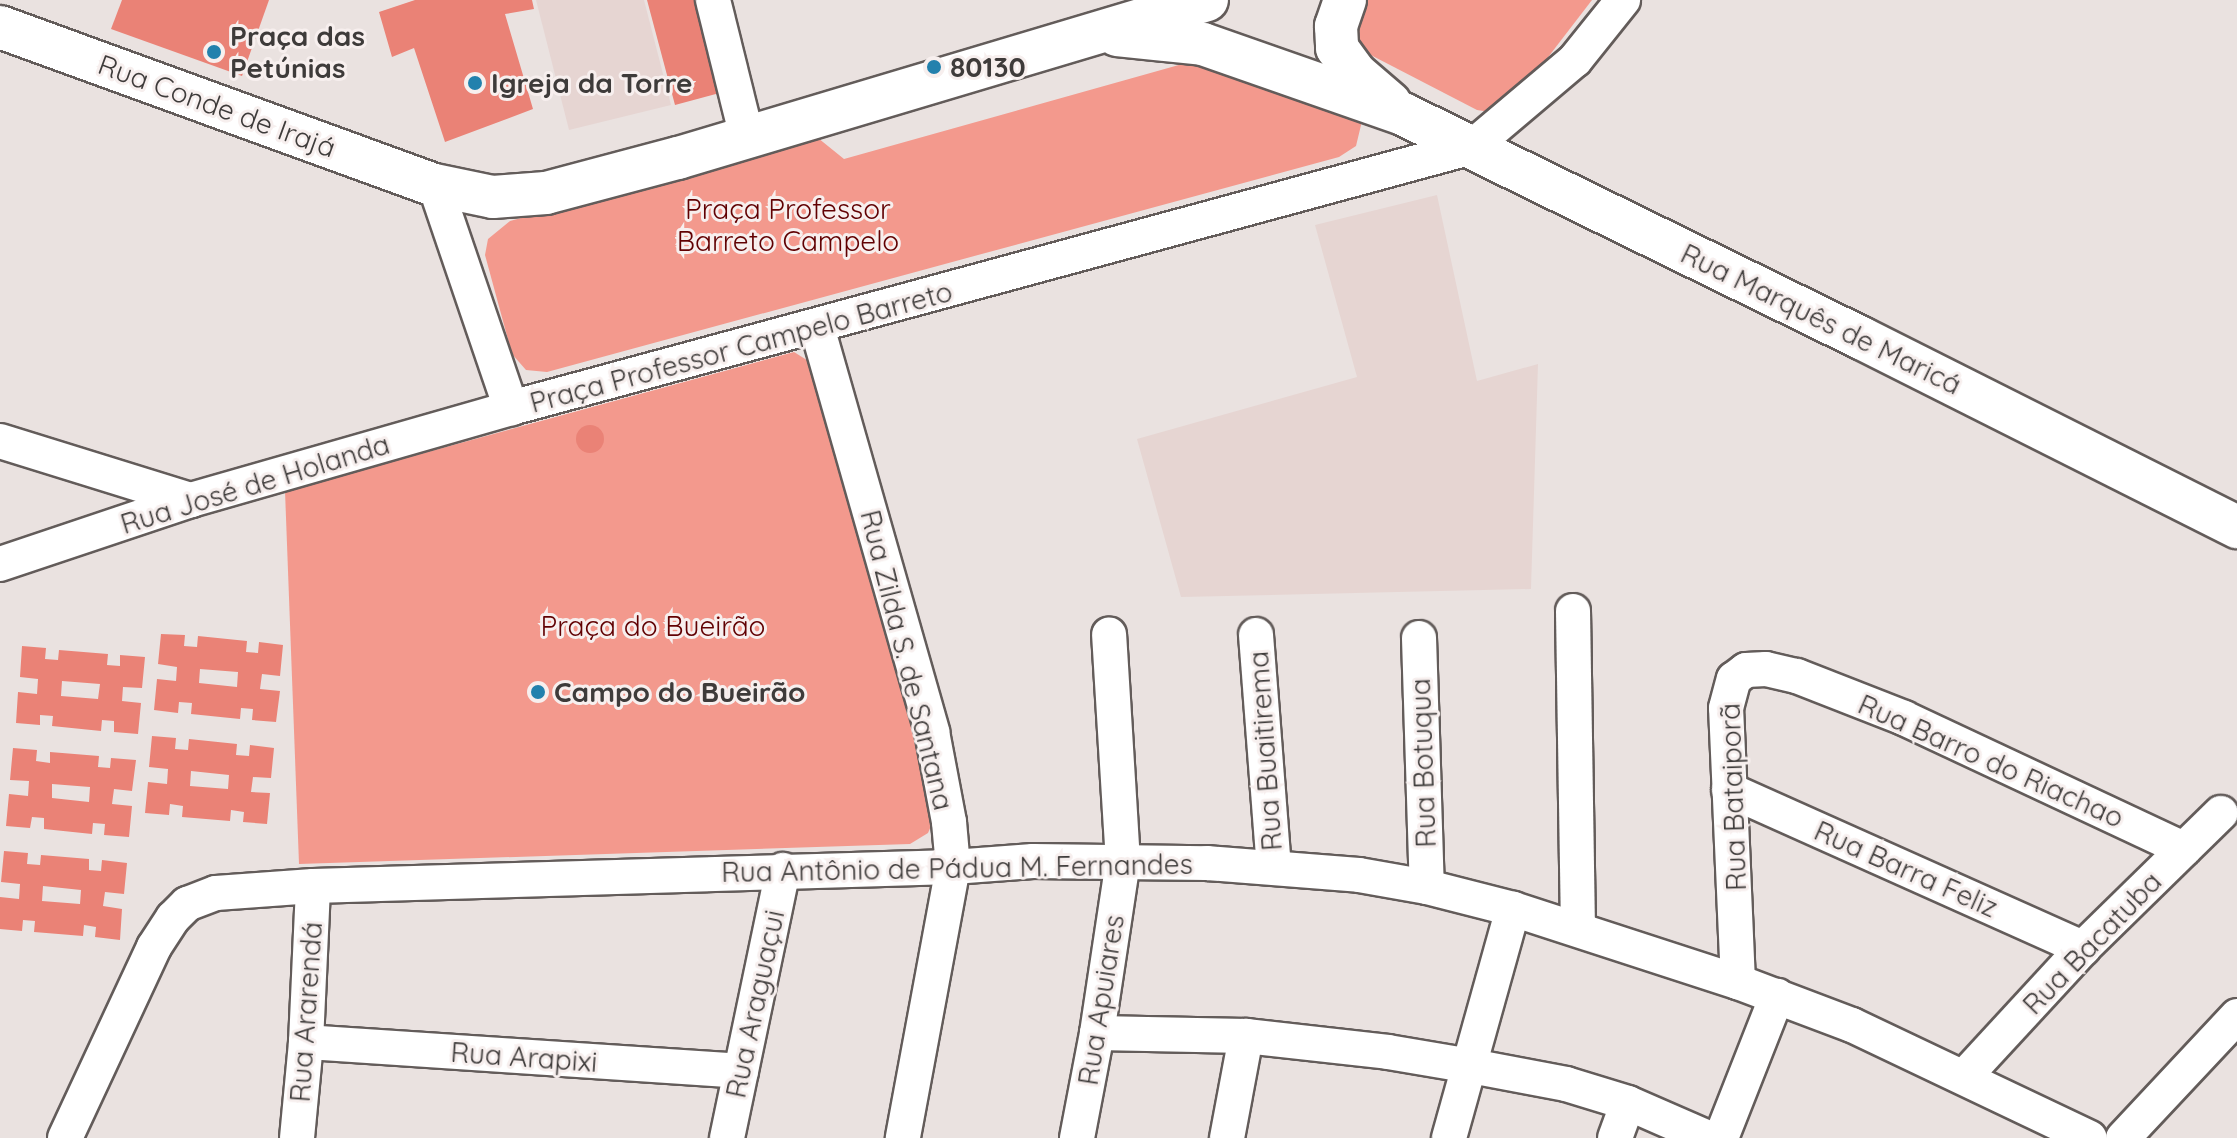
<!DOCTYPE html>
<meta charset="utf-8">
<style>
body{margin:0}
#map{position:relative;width:2237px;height:1138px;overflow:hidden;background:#eae2e0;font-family:Quicksand,sans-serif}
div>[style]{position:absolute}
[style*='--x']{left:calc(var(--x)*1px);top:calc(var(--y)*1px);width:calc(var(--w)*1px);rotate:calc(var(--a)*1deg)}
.built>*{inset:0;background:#e6d5d2}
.green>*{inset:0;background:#f3998d}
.building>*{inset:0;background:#ea8276}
.round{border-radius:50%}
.roads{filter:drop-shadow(2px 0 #635c5a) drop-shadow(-2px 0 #635c5a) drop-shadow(0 2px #635c5a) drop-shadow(0 -2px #635c5a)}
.minor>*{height:34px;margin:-17px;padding:0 17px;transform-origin:17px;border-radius:17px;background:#fff}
.major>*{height:42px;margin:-21px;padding:0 21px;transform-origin:21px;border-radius:21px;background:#fff}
.dots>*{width:22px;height:22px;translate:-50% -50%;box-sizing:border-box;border:4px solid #f7efee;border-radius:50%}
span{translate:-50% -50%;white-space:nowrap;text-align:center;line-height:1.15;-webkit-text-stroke:6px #f7efee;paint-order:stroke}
.poi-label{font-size:28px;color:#3e3b3a;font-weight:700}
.left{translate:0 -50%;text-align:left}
.street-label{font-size:28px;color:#3e3b3a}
.park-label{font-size:28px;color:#610002}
</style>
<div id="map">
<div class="built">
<div style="clip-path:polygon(536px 0,644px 0,671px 105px,569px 130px)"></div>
<div style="clip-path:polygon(1437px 195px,1477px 381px,1538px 364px,1531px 589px,1181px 597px,1137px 439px,1357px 377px,1315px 225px)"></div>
</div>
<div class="green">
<div style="clip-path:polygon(1364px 0,1592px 0,1512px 104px,1490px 112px,1477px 110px,1363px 51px,1353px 34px)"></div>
<div style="clip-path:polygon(1218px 54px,1362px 121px,1356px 146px,1339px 157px,547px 372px,526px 370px,512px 354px,485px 255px,488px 239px,510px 221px,818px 138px,844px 159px)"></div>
<div style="clip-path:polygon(794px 352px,810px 362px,913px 709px,934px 819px,928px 833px,910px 844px,299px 864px,285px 491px)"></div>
</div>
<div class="building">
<div style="clip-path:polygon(122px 0,269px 0,242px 76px,111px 29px)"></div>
<div style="clip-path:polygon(415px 0,532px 0,534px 9px,505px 14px,533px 109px,445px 142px,414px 48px,392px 57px,379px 12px)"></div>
<div style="clip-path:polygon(647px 0,704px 0,727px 91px,675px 105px)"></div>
<div class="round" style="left:576px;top:425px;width:28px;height:28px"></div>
<div style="clip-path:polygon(evenodd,161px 634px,185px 635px,184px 646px,197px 647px,198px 636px,247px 641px,246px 652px,258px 653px,259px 642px,283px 645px,280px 676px,262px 674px,260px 689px,280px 691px,276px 722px,252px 720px,253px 709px,241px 708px,240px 719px,191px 714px,192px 703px,179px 702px,178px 713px,154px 710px,157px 679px,176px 681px,177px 667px,158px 664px,161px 634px,200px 669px,238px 672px,237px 687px,199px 683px,200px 669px)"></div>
<div style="clip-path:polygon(evenodd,22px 646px,46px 648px,45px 659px,58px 660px,59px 650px,108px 654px,107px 665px,120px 666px,120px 655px,145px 657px,142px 688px,123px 687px,122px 701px,141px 703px,138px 734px,114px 732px,114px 721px,102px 720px,101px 731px,52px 726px,53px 716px,40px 715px,40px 725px,16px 723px,18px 692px,37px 694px,38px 679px,20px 677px,22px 646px,62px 681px,100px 684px,98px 699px,61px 696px,62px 681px)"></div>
<div style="clip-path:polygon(evenodd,152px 736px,176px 738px,175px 749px,188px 750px,189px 739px,237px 744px,236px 755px,249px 756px,250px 745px,274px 748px,271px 778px,253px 777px,251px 792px,270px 793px,267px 824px,243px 822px,244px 812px,231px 810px,230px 821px,182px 817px,183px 806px,170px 804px,169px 815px,145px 813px,148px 782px,167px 784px,168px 769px,149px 767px,152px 736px,191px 771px,229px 775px,228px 789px,190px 786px,191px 771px)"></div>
<div style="clip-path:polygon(evenodd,13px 748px,37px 750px,36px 761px,50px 763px,50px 752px,99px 756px,98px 767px,110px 768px,111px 758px,136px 760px,132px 791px,114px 789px,112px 804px,132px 806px,129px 837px,104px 835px,105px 824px,93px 823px,92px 834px,44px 829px,44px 818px,32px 817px,30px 828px,6px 826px,9px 794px,28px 796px,29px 781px,10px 780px,13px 748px,52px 784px,90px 787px,89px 802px,52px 798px,52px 784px)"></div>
<div style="clip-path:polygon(evenodd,4px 851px,28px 853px,27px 864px,40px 865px,41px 855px,89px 859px,89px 870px,101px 871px,102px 860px,127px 863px,124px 894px,105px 892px,103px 906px,122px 909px,120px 940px,95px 937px,96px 927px,84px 925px,83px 936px,34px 932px,35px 921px,23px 920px,22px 931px,0 929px,0 897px,19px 899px,20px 884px,1px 882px,4px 851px,43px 886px,81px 890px,80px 904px,42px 901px,43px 886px)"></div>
</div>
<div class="roads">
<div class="minor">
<div style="--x:713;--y:0;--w:141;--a:76.1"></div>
<div style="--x:435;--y:185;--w:236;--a:71.2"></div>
<div style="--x:817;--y:327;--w:421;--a:74.1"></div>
<div style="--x:932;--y:732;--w:92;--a:79.3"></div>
<div style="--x:949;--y:822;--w:45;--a:84.9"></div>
<div style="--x:953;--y:867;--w:276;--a:100.5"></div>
<div style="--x:0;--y:441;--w:200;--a:17.2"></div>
<div style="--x:0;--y:564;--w:201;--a:-18.5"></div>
<div style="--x:191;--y:500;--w:333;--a:-16"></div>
<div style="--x:511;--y:408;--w:996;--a:-15.19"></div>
<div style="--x:1472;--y:147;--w:135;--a:-40.2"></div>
<div style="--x:1575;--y:60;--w:77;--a:-51.3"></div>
<div style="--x:1573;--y:611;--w:316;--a:89.1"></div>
<div style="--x:1256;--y:635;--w:233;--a:85.6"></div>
<div style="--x:1419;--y:638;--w:249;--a:88.2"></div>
<div style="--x:1729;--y:790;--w:388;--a:24.1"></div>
<div style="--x:1738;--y:982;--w:274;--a:-92.5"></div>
<div style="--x:1726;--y:708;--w:30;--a:-75"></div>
<div style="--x:1734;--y:679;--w:15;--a:-37"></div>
<div style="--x:1746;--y:670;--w:20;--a:-3"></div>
<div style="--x:1766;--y:669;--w:32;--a:13"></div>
<div style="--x:1797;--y:676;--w:115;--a:21.4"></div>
<div style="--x:1904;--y:718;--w:309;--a:25.1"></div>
<div style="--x:1097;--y:1033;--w:149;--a:1.2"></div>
<div style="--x:1246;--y:1036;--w:143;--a:6.4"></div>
<div style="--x:1388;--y:1052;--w:84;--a:9.6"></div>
<div style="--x:1471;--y:1066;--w:97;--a:10.7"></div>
<div style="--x:1566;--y:1084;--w:65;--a:17"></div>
<div style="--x:1628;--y:1103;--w:87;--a:23.6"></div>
<div style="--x:306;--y:1042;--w:436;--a:3.8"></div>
<div style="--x:1965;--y:1076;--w:174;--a:-47.3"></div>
<div style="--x:2083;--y:948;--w:193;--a:-44.4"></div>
<div style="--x:65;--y:1138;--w:211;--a:-65"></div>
<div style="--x:154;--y:947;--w:35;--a:-57"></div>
<div style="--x:173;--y:918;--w:20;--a:-45"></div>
<div style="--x:187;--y:904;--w:31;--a:-21"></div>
<div style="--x:216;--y:893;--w:97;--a:-4.1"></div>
<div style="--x:313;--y:886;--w:640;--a:-1.7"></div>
<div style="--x:953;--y:867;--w:80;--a:-4.3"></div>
<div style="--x:1033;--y:861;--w:174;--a:0.7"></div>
<div style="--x:1207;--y:863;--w:152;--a:4.5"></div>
<div style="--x:1359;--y:875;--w:69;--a:10"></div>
<div style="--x:1427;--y:887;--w:89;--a:14.3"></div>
<div style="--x:1513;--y:909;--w:237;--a:18"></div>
<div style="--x:1738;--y:982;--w:122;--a:20.7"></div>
<div style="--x:1852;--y:1025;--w:263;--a:25.4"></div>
<div style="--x:297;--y:1138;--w:96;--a:-84.6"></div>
<div style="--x:306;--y:1042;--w:156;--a:-87.4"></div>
<div style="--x:727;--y:1138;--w:274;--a:-78.2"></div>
<div style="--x:1077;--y:1138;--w:107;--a:-79.2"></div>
<div style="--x:1097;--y:1033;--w:173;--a:-81.4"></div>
<div style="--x:1123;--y:862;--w:228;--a:-93.5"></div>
<div style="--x:1227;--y:1138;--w:104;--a:-79.4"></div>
<div style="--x:1449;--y:1138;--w:238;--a:-74.4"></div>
<div style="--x:1615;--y:1138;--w:37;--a:-70"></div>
<div style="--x:1721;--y:1138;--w:153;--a:-68.5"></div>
<div style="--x:2123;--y:1138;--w:167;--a:-46.9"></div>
</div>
<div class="major">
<div style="--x:1345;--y:0;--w:28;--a:109"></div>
<div style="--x:1336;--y:26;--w:22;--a:87"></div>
<div style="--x:1337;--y:48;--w:31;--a:54"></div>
<div style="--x:1355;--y:73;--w:46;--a:40.6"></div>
<div style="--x:0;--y:27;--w:463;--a:20"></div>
<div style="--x:435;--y:185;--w:59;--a:11.7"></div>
<div style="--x:493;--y:197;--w:53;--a:-4.3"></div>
<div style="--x:546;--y:193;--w:137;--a:-14.9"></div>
<div style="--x:678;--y:158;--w:552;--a:-16.63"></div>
<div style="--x:1117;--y:35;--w:86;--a:6"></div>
<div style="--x:1203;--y:44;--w:212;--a:19.3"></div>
<div style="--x:1403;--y:114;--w:510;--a:26.06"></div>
<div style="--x:1861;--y:338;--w:421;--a:26.7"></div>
</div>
</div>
<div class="dots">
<div style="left:214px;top:52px;background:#2381ad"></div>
<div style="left:934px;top:67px;background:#2381ad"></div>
<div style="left:475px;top:83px;background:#2381ad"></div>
<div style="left:538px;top:692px;background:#2381ad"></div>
</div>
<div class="poi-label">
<span class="left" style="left:230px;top:52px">Praça das<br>Petúnias</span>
<span class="left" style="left:950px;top:67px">80130</span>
<span class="left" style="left:491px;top:83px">Igreja da Torre</span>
<span class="left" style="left:554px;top:692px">Campo do Bueirão</span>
</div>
<div class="street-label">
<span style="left:217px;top:106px;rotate:20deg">Rua Conde de Irajá</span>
<span style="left:1821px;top:319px;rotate:26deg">Rua Marquês de Maricá</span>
<span style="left:741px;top:347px;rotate:-15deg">Praça Professor Campelo Barreto</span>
<span style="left:255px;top:484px;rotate:-17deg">Rua José de Holanda</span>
<span style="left:907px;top:660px;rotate:76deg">Rua Zilda S. de Santana</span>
<span style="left:1265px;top:751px;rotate:-94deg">Rua Buaitirema</span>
<span style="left:1991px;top:761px;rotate:24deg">Rua Barro do Riachao</span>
<span style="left:1423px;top:763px;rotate:-92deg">Rua Botuqua</span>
<span style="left:1733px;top:797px;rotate:-92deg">Rua Bataiporã</span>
<span style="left:957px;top:868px;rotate:-1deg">Rua Antônio de Pádua M. Fernandes</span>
<span style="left:1906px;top:869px;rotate:24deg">Rua Barra Feliz</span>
<span style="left:2092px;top:943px;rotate:-46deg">Rua Bacatuba</span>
<span style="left:1101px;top:1000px;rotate:-81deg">Rua Apuiares</span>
<span style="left:755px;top:1004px;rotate:-78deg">Rua Araguaçui</span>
<span style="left:306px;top:1012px;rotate:-86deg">Rua Ararendá</span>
<span style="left:524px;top:1057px;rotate:4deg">Rua Arapixi</span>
</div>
<div class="park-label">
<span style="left:788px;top:225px">Praça Professor<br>Barreto Campelo</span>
<span style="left:653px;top:626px">Praça do Bueirão</span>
</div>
</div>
